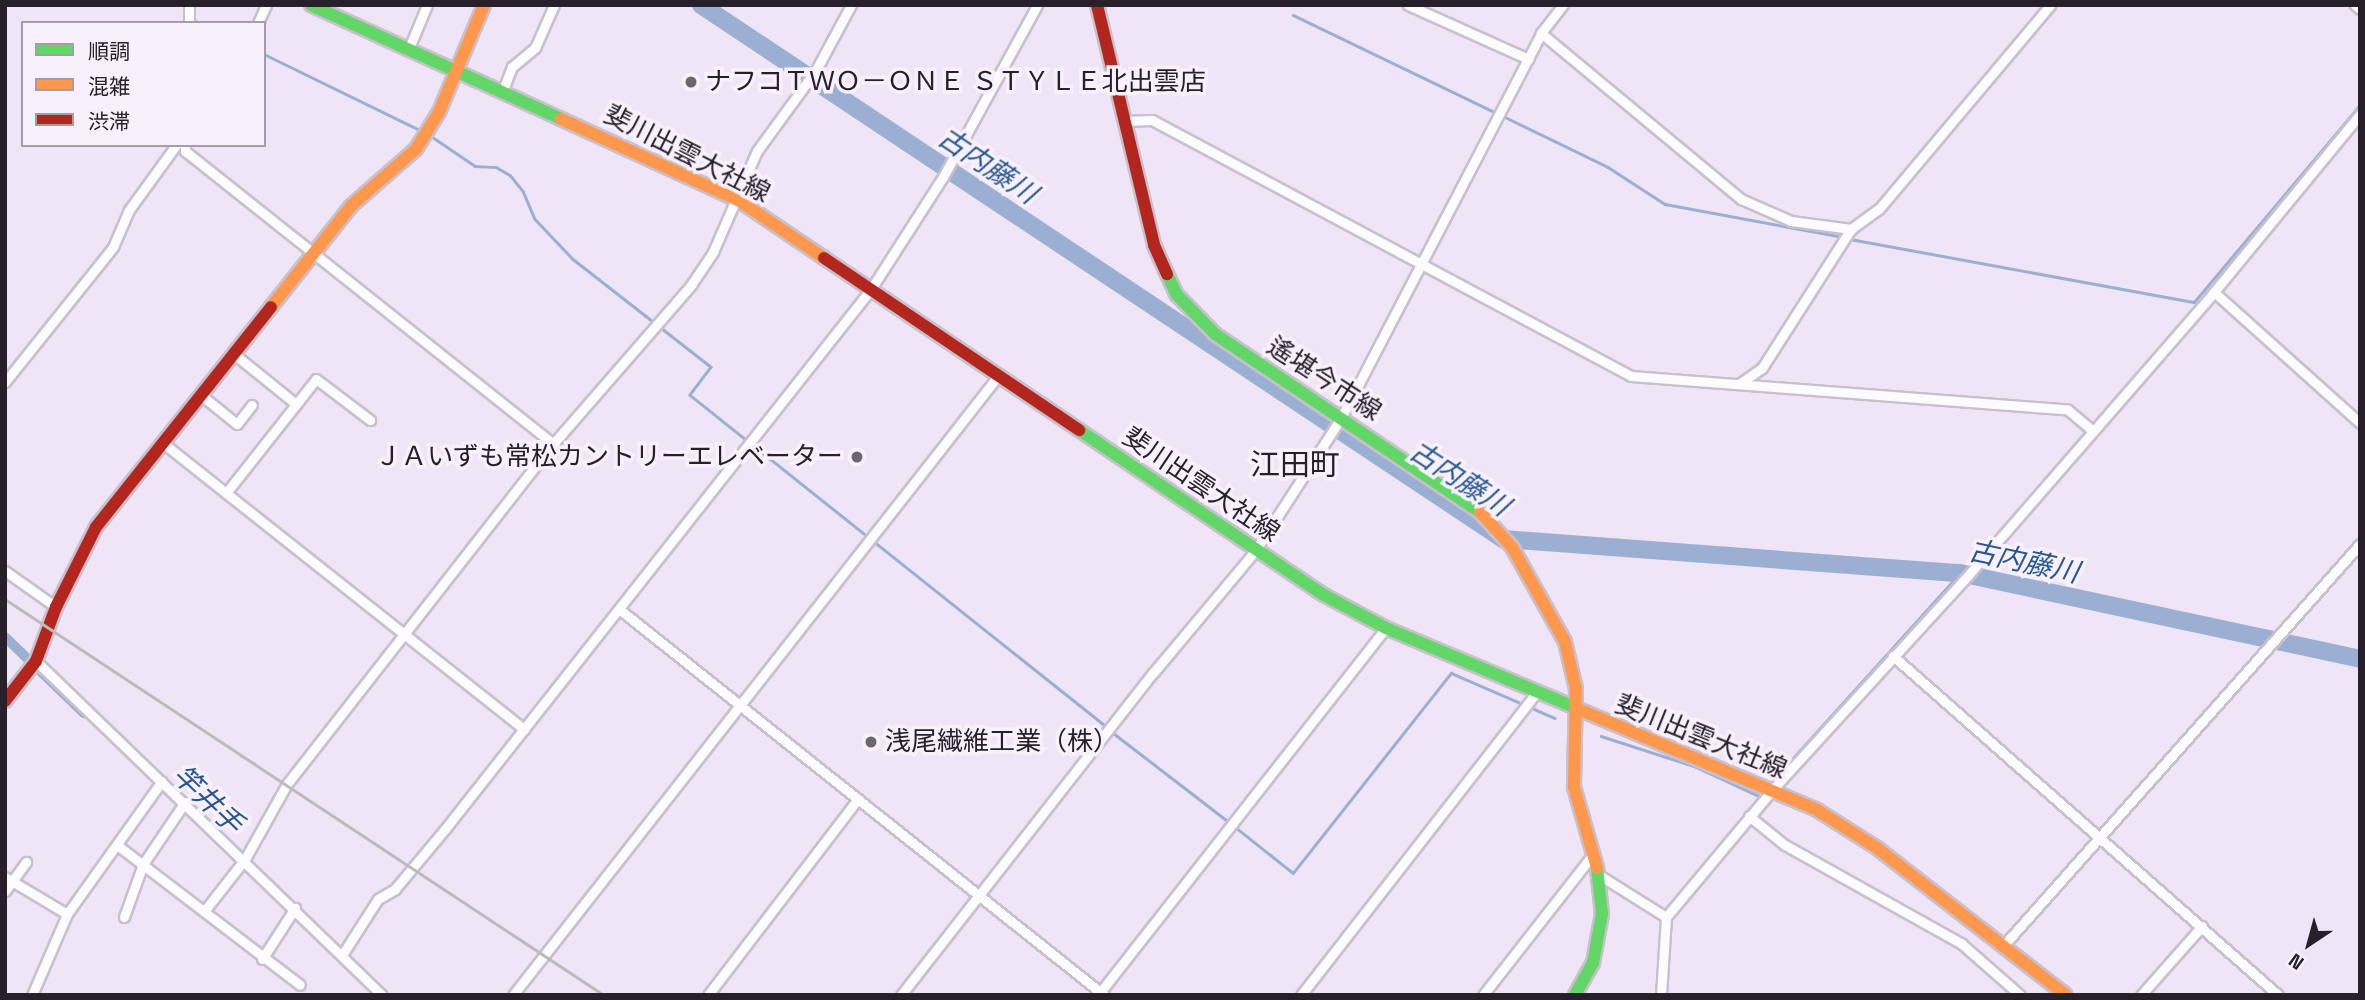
<!DOCTYPE html>
<meta charset="utf-8">
<style>
body{margin:0}
#map{position:relative;width:2365px;height:1000px;overflow:hidden;background:#f0e5f6;font-family:"Space Grotesk","Noto Sans JP",sans-serif}
div>[style]{position:absolute}
[style*='--x']{left:calc(var(--x)*1px);top:calc(var(--y)*1px);width:calc(var(--w)*1px);rotate:calc(var(--a)*1deg)}
.stream>*{height:2.5px;margin:-1.25px;padding:0 1.25px;transform-origin:1.25px;border-radius:1.25px;background:#9aafd2}
.canal>*{height:10px;margin:-5px;padding:0 5px;transform-origin:5px;border-radius:5px;background:#9aafd2}
.river>*{height:18px;margin:-9px;padding:0 9px;transform-origin:9px;border-radius:9px;background:#9aafd2}
.roads{filter:drop-shadow(2px 0 #c8c0cd) drop-shadow(-2px 0 #c8c0cd) drop-shadow(0 2px #c8c0cd) drop-shadow(0 -2px #c8c0cd)}
.street>*{height:9px;margin:-4.5px;padding:0 4.5px;transform-origin:4.5px;border-radius:4.5px;background:#fdfbfe}
.fast>*{height:12px;margin:-6px;padding:0 6px;transform-origin:6px;border-radius:6px;background:#63d668}
.slow>*{height:12px;margin:-6px;padding:0 6px;transform-origin:6px;border-radius:6px;background:#ff974d}
.jam>*{height:12px;margin:-6px;padding:0 6px;transform-origin:6px;border-radius:6px;background:#b3261e}
.rail>*{height:2.5px;margin:-1.25px;padding:0 1.25px;transform-origin:1.25px;border-radius:1.25px;background:#bcbabd}
.dots>*{width:19px;height:19px;translate:-50% -50%;box-sizing:border-box;border:4px solid #f8f0fd;border-radius:50%}
span{translate:-50% -50%;white-space:nowrap;text-align:center;line-height:1.15;-webkit-text-stroke:7px #f8f0fd;paint-order:stroke}
.poi-label{font-size:26px;color:#27202b}
.left{translate:0 -50%;text-align:left}
.right{translate:-100% -50%;text-align:right}
.street-label{font-size:26px;color:#27202b}
.water-label{font-size:28px;color:#27578f;font-style:italic}
.quarter-label{font-size:30px;color:#27202b}
.frame{position:absolute;inset:0;border:7px solid #27202b;pointer-events:none}
.legend{position:absolute;left:21px;top:21px;width:245px;height:126px;box-sizing:border-box;background:#f8f0fd;border:2px solid #a49da9;margin:0;padding:9px 12px;list-style:none;font-size:21px;color:#27202b}
.legend li{display:flex;align-items:center;gap:14px;height:35px}
.legend b{width:35px;border:2px solid #a49da9}
.north{position:absolute;left:2274px;top:909px;width:70px;height:70px;-webkit-text-stroke:5px #f8f0fd;paint-order:stroke;rotate:216deg;font-size:19px;font-weight:700;line-height:28px;text-align:center;color:#27202b}
.north::after{content:'';display:block;margin:auto;width:24px;height:32px;background:#27202b;clip-path:polygon(50% 0,100% 100%,50% 72%,0 100%)}
</style>
<div id="map">
<div class="stream">
<div style="--x:1293;--y:15;--w:224;--a:25.7"></div>
<div style="--x:193;--y:19;--w:7;--a:34"></div>
<div style="--x:264;--y:54;--w:176;--a:26"></div>
<div style="--x:1501;--y:115;--w:119;--a:25.9"></div>
<div style="--x:1608;--y:167;--w:68;--a:33"></div>
<div style="--x:1665;--y:204;--w:181;--a:10.5"></div>
<div style="--x:431;--y:136;--w:53;--a:34.3"></div>
<div style="--x:475;--y:166;--w:21;--a:3"></div>
<div style="--x:496;--y:167;--w:16;--a:30"></div>
<div style="--x:510;--y:175;--w:21;--a:51"></div>
<div style="--x:523;--y:191;--w:30;--a:67"></div>
<div style="--x:535;--y:219;--w:55;--a:46.5"></div>
<div style="--x:573;--y:259;--w:175;--a:38"></div>
<div style="--x:711;--y:367;--w:35;--a:127"></div>
<div style="--x:690;--y:395;--w:533;--a:38.53"></div>
<div style="--x:1850;--y:239;--w:350;--a:10.4"></div>
<div style="--x:2194;--y:302;--w:258;--a:-49.9"></div>
<div style="--x:1112;--y:732;--w:148;--a:37.6"></div>
<div style="--x:1601;--y:736;--w:98;--a:17.9"></div>
<div style="--x:1694;--y:766;--w:72;--a:24.8"></div>
<div style="--x:1774;--y:779;--w:278;--a:-47.9"></div>
<div style="--x:1234;--y:826;--w:75;--a:38.5"></div>
<div style="--x:1293;--y:873;--w:255;--a:-51.7"></div>
<div style="--x:1451;--y:673;--w:113;--a:23.4"></div>
</div>
<div class="canal">
<div style="--x:5;--y:637;--w:110;--a:43.9"></div>
</div>
<div class="river">
<div style="--x:701;--y:5;--w:964;--a:33.66"></div>
<div style="--x:1503;--y:539;--w:458;--a:4.3"></div>
<div style="--x:1960;--y:573;--w:409;--a:12.1"></div>
</div>
<div class="roads">
<div class="street">
<div style="--x:1408;--y:5;--w:132;--a:24.2"></div>
<div style="--x:2355;--y:5;--w:6;--a:39"></div>
<div style="--x:189;--y:23;--w:18;--a:-90"></div>
<div style="--x:258;--y:23;--w:20;--a:-66"></div>
<div style="--x:1541;--y:33;--w:260;--a:39.7"></div>
<div style="--x:1741;--y:199;--w:55;--a:23.7"></div>
<div style="--x:1791;--y:221;--w:61;--a:7.6"></div>
<div style="--x:409;--y:48;--w:47;--a:-67.3"></div>
<div style="--x:503;--y:90;--w:25;--a:-69"></div>
<div style="--x:512;--y:67;--w:30;--a:-40"></div>
<div style="--x:535;--y:48;--w:47;--a:-66.2"></div>
<div style="--x:1124;--y:121;--w:28;--a:-2"></div>
<div style="--x:1152;--y:120;--w:543;--a:28.12"></div>
<div style="--x:1631;--y:376;--w:438;--a:4.4"></div>
<div style="--x:2068;--y:410;--w:31;--a:40"></div>
<div style="--x:185;--y:145;--w:6;--a:90"></div>
<div style="--x:185;--y:151;--w:470;--a:38.5"></div>
<div style="--x:2214;--y:292;--w:196;--a:41.9"></div>
<div style="--x:234;--y:354;--w:80;--a:38.9"></div>
<div style="--x:5;--y:382;--w:173;--a:-51.3"></div>
<div style="--x:113;--y:247;--w:40;--a:-66.6"></div>
<div style="--x:129;--y:210;--w:80;--a:-54.1"></div>
<div style="--x:1739;--y:384;--w:28;--a:-35"></div>
<div style="--x:1762;--y:368;--w:165;--a:-57.4"></div>
<div style="--x:1851;--y:229;--w:34;--a:-36"></div>
<div style="--x:1879;--y:209;--w:266;--a:-50"></div>
<div style="--x:201;--y:395;--w:46;--a:38.9"></div>
<div style="--x:237;--y:424;--w:24;--a:-52"></div>
<div style="--x:163;--y:443;--w:461;--a:38.4"></div>
<div style="--x:226;--y:493;--w:145;--a:-51.7"></div>
<div style="--x:316;--y:379;--w:68;--a:37.2"></div>
<div style="--x:5;--y:571;--w:62;--a:35.2"></div>
<div style="--x:619;--y:609;--w:620;--a:38.52"></div>
<div style="--x:1893;--y:656;--w:513;--a:41.36"></div>
<div style="--x:36;--y:661;--w:481;--a:44"></div>
<div style="--x:1749;--y:816;--w:46;--a:38.9"></div>
<div style="--x:1785;--y:845;--w:203;--a:29.2"></div>
<div style="--x:1962;--y:944;--w:77;--a:41.3"></div>
<div style="--x:117;--y:845;--w:230;--a:37.4"></div>
<div style="--x:1599;--y:875;--w:79;--a:32.1"></div>
<div style="--x:5;--y:877;--w:72;--a:30.8"></div>
<div style="--x:67;--y:914;--w:163;--a:-54.5"></div>
<div style="--x:5;--y:891;--w:36;--a:-54"></div>
<div style="--x:205;--y:910;--w:65;--a:-51.9"></div>
<div style="--x:245;--y:859;--w:86;--a:-60.8"></div>
<div style="--x:287;--y:784;--w:432;--a:-52"></div>
<div style="--x:553;--y:444;--w:211;--a:-49"></div>
<div style="--x:691;--y:285;--w:40;--a:-56"></div>
<div style="--x:713;--y:252;--w:110;--a:-66.5"></div>
<div style="--x:757;--y:151;--w:100;--a:-53.9"></div>
<div style="--x:816;--y:70;--w:74;--a:-61.7"></div>
<div style="--x:124;--y:917;--w:56;--a:-70.3"></div>
<div style="--x:143;--y:864;--w:75;--a:-55.9"></div>
<div style="--x:1666;--y:917;--w:167;--a:-50.1"></div>
<div style="--x:1773;--y:789;--w:283;--a:-47.6"></div>
<div style="--x:1964;--y:580;--w:381;--a:-49"></div>
<div style="--x:2214;--y:292;--w:230;--a:-50.6"></div>
<div style="--x:2004;--y:945;--w:536;--a:-48.4"></div>
<div style="--x:342;--y:955;--w:67;--a:-57.3"></div>
<div style="--x:378;--y:899;--w:20;--a:-30"></div>
<div style="--x:395;--y:889;--w:78;--a:-50.2"></div>
<div style="--x:445;--y:829;--w:688;--a:-51.73"></div>
<div style="--x:871;--y:289;--w:133;--a:-57.3"></div>
<div style="--x:943;--y:177;--w:196;--a:-61.3"></div>
<div style="--x:262;--y:959;--w:61;--a:-57.1"></div>
<div style="--x:32;--y:995;--w:88;--a:-66.6"></div>
<div style="--x:513;--y:995;--w:786;--a:-51.92"></div>
<div style="--x:708;--y:995;--w:247;--a:-52.6"></div>
<div style="--x:901;--y:995;--w:409;--a:-52"></div>
<div style="--x:1153;--y:673;--w:159;--a:-50.1"></div>
<div style="--x:1255;--y:551;--w:158;--a:-57.1"></div>
<div style="--x:1341;--y:418;--w:434;--a:-62.5"></div>
<div style="--x:1541;--y:33;--w:36;--a:-52"></div>
<div style="--x:1098;--y:995;--w:467;--a:-51.9"></div>
<div style="--x:1301;--y:995;--w:384;--a:-52.1"></div>
<div style="--x:1483;--y:995;--w:180;--a:-52"></div>
<div style="--x:1661;--y:995;--w:78;--a:-86.3"></div>
<div style="--x:2141;--y:995;--w:92;--a:-48.5"></div>
</div>
<div class="fast">
<div style="--x:311;--y:5;--w:275;--a:24.5"></div>
<div style="--x:1167;--y:274;--w:23;--a:65"></div>
<div style="--x:1177;--y:295;--w:54;--a:45.7"></div>
<div style="--x:1215;--y:334;--w:319;--a:33.9"></div>
<div style="--x:1079;--y:430;--w:295;--a:34"></div>
<div style="--x:1324;--y:595;--w:70;--a:28"></div>
<div style="--x:1386;--y:628;--w:206;--a:22.8"></div>
<div style="--x:1575;--y:995;--w:37;--a:-61"></div>
<div style="--x:1593;--y:963;--w:50;--a:-79.6"></div>
<div style="--x:1602;--y:914;--w:46;--a:-96.2"></div>
</div>
<div class="slow">
<div style="--x:561;--y:119;--w:195;--a:24.6"></div>
<div style="--x:738;--y:200;--w:104;--a:34"></div>
<div style="--x:271;--y:307;--w:129;--a:-51.6"></div>
<div style="--x:351;--y:206;--w:86;--a:-41.2"></div>
<div style="--x:416;--y:149;--w:44;--a:-58.1"></div>
<div style="--x:439;--y:112;--w:116;--a:-67.2"></div>
<div style="--x:1480;--y:512;--w:47;--a:47.6"></div>
<div style="--x:1512;--y:547;--w:109;--a:60.8"></div>
<div style="--x:1565;--y:642;--w:48;--a:76.8"></div>
<div style="--x:1576;--y:689;--w:98;--a:91.2"></div>
<div style="--x:1574;--y:787;--w:84;--a:74.1"></div>
<div style="--x:1576;--y:708;--w:262;--a:22.9"></div>
<div style="--x:1817;--y:810;--w:71;--a:32.3"></div>
<div style="--x:1877;--y:848;--w:239;--a:37.9"></div>
</div>
<div class="jam">
<div style="--x:1097;--y:5;--w:247;--a:76.6"></div>
<div style="--x:1154;--y:245;--w:32;--a:66"></div>
<div style="--x:824;--y:258;--w:308;--a:34"></div>
<div style="--x:5;--y:701;--w:51;--a:-52.2"></div>
<div style="--x:36;--y:661;--w:58;--a:-69.7"></div>
<div style="--x:56;--y:607;--w:89;--a:-63.4"></div>
<div style="--x:96;--y:527;--w:281;--a:-51.5"></div>
</div>
</div>
<div class="rail">
<div style="--x:5;--y:599;--w:718;--a:33.47"></div>
</div>
<div class="dots">
<div style="left:691px;top:82px;background:#6d6572"></div>
<div style="left:857px;top:457px;background:#6d6572"></div>
<div style="left:871px;top:742px;background:#6d6572"></div>
</div>
<div class="poi-label">
<span class="left" style="left:705px;top:82px">ナフコＴＷＯ－ＯＮＥ ＳＴＹＬＥ北出雲店</span>
<span class="right" style="left:843px;top:457px">ＪＡいずも常松カントリーエレベーター</span>
<span class="left" style="left:885px;top:742px">浅尾繊維工業（株）</span>
</div>
<div class="street-label">
<span style="left:687px;top:154px;rotate:27deg">斐川出雲大社線</span>
<span style="left:1324px;top:379px;rotate:33deg">遙堪今市線</span>
<span style="left:1201px;top:485px;rotate:34deg">斐川出雲大社線</span>
<span style="left:1701px;top:737px;rotate:22deg">斐川出雲大社線</span>
</div>
<div class="water-label">
<span style="left:988px;top:165px;rotate:34deg">古内藤川</span>
<span style="left:1460px;top:478px;rotate:33deg">古内藤川</span>
<span style="left:2024px;top:561px;rotate:12deg">古内藤川</span>
<span style="left:208px;top:799px;rotate:44deg">竿井手</span>
</div>
<div class="quarter-label">
<span style="left:1295px;top:465px">江田町</span>
</div>
<div class="frame"></div>
<ul class="legend">
<li><b style="height:9px;background:#63d668"></b>順調</li>
<li><b style="height:9px;background:#ff974d"></b>混雑</li>
<li><b style="height:9px;background:#b3261e"></b>渋滞</li>
</ul>
<div class="north">N</div>
</div>
